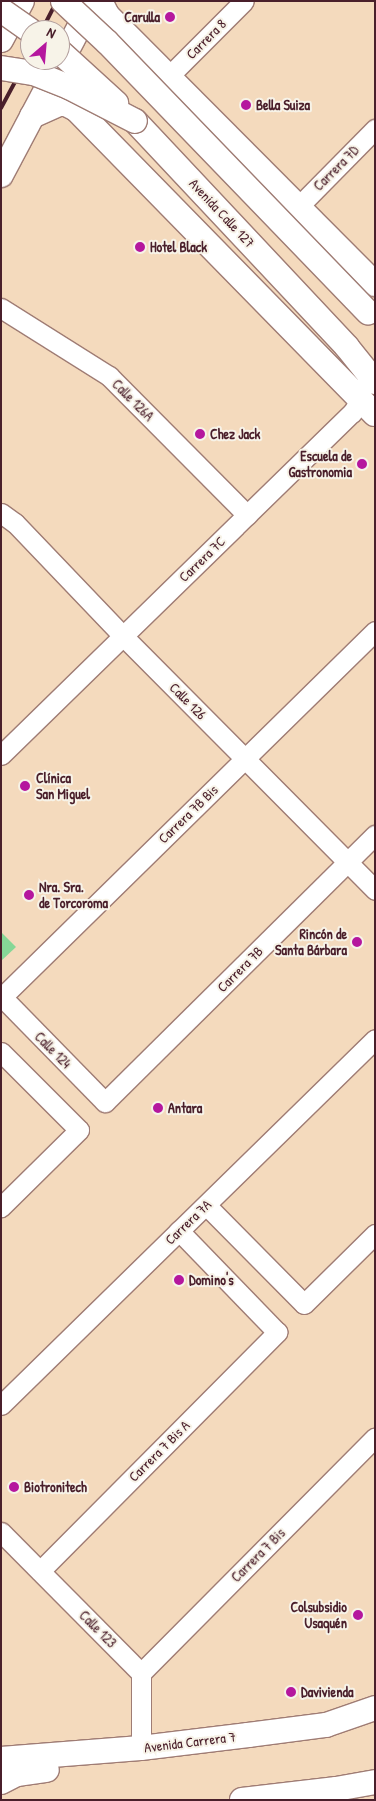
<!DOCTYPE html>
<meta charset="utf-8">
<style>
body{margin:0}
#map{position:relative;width:376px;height:1801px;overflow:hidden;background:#f4dabd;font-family:"Patrick Hand",sans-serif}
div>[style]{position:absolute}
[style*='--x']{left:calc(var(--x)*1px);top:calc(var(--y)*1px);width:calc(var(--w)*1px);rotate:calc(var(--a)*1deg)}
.green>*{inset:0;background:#86d797}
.roads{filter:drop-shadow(1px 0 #9f7c74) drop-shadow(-1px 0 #9f7c74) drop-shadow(0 1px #9f7c74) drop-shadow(0 -1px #9f7c74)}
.minor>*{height:19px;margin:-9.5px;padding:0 9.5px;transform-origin:9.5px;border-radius:9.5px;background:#fff}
.major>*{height:24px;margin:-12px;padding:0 12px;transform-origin:12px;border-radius:12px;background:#fff}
.rail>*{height:4px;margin:-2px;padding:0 2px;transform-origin:2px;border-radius:2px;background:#4a1f2b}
.bridges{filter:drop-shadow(1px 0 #9f7c74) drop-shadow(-1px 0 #9f7c74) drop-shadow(0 1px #9f7c74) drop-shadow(0 -1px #9f7c74)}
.major-bridge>*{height:24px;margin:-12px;padding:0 12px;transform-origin:12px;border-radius:12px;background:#fff}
.dots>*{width:14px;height:14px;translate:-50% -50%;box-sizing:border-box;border:2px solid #f7f3e8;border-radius:50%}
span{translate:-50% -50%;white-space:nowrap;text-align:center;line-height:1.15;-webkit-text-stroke:4px #f7f3e8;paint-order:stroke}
.poi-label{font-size:14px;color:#4a1f2b;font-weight:700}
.right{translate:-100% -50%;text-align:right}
.left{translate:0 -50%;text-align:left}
.street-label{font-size:14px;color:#4a1f2b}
.frame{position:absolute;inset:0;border:2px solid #4a1f2b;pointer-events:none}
.north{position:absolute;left:20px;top:20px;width:50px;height:50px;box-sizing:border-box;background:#f7f3e8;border:1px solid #b29e9c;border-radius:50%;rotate:27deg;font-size:14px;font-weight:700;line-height:20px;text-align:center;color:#4a1f2b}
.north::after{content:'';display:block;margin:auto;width:18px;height:22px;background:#b5179e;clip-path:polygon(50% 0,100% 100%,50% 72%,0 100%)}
</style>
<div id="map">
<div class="green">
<div style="clip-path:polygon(1px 932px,16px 947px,1px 961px)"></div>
</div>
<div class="roads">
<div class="minor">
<div style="--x:168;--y:77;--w:107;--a:-45"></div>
<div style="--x:298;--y:207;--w:110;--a:-45.4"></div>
<div style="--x:1;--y:308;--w:128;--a:32.2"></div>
<div style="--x:109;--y:376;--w:196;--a:45.2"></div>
<div style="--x:1;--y:513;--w:17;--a:36"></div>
<div style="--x:15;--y:523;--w:156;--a:46.3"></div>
<div style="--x:123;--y:636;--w:358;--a:45.2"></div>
<div style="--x:375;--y:631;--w:523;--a:135.54"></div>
<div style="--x:2;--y:997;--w:147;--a:45.6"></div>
<div style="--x:105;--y:1102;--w:380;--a:-44.7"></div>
<div style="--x:1;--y:755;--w:490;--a:-44.3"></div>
<div style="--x:352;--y:413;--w:15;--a:-58"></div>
<div style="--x:360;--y:400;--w:13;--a:-81"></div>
<div style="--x:1;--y:1052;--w:110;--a:45"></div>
<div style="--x:79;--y:1130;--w:110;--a:135.4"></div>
<div style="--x:206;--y:1205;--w:139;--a:45.3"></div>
<div style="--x:304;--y:1304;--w:100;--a:-44.6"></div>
<div style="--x:1;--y:1405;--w:523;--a:-44.38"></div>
<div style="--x:1;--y:1532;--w:199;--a:45.2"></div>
<div style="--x:141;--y:1673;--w:75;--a:90"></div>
<div style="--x:40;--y:1571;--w:337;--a:-45.2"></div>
<div style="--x:277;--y:1332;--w:141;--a:-134.1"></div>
<div style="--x:141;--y:1673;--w:332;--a:-45.2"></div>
</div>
<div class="major">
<div style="--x:100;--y:1;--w:16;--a:63"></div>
<div style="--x:107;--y:15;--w:380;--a:45.1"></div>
<div style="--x:1;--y:40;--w:44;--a:-61.7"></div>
<div style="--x:32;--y:116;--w:30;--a:-24"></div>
<div style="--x:59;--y:104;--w:7;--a:0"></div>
<div style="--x:66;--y:104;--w:11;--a:27"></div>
<div style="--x:76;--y:109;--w:427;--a:45.6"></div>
<div style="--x:135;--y:121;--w:310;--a:46.8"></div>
<div style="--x:347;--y:347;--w:45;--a:51.3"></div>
<div style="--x:1;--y:175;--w:195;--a:-62.1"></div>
<div style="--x:1;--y:1759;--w:140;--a:-4.5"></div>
<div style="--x:141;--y:1748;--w:108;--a:-6.9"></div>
<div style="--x:248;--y:1735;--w:79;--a:-7.3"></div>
<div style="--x:326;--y:1725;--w:52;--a:-19.1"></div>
<div style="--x:1;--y:1782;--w:18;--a:-27"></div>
<div style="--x:17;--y:1774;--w:30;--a:-8"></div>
<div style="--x:242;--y:1800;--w:95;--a:-6.7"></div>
<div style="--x:336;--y:1789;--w:40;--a:-10"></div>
</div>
</div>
<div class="rail">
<div style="--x:42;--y:30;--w:33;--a:-63"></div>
<div style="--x:1;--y:108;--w:61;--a:-61.8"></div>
</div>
<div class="bridges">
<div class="major-bridge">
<div style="--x:63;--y:1;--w:60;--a:43"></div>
<div style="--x:107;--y:42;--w:376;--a:46"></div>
<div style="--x:1;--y:10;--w:35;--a:35"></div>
<div style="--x:60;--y:52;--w:76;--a:42.3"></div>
<div style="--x:1;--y:68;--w:33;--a:9"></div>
<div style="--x:34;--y:73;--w:38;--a:22"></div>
<div style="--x:69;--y:87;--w:74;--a:27.3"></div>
</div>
</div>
<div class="dots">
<div style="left:170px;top:17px;background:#b5179e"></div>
<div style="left:246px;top:105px;background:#b5179e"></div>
<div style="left:140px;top:247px;background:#b5179e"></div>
<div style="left:200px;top:434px;background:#b5179e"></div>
<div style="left:362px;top:464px;background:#b5179e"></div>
<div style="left:25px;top:786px;background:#b5179e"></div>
<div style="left:29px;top:895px;background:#b5179e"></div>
<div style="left:357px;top:942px;background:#b5179e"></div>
<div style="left:158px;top:1108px;background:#b5179e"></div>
<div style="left:179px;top:1280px;background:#b5179e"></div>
<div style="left:14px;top:1487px;background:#b5179e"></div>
<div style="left:358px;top:1615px;background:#b5179e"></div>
<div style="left:291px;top:1692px;background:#b5179e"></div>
</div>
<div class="poi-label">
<span class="right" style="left:160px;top:17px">Carulla</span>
<span class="left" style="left:256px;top:105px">Bella Suiza</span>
<span class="left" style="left:150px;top:247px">Hotel Black</span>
<span class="left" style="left:210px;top:434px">Chez Jack</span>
<span class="right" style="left:352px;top:464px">Escuela de<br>Gastronomia</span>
<span class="left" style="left:36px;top:786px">Clínica<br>San Miguel</span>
<span class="left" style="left:39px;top:895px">Nra. Sra.<br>de Torcoroma</span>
<span class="right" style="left:347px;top:942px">Rincón de<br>Santa Bárbara</span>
<span class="left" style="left:168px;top:1108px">Antara</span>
<span class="left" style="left:189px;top:1280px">Domino's</span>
<span class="left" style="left:24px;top:1487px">Biotronitech</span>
<span class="right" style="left:347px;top:1615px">Colsubsidio<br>Usaquén</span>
<span class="left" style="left:301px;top:1692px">Davivienda</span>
</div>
<div class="street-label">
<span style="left:206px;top:39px;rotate:-45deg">Carrera 8</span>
<span style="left:336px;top:168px;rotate:-45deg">Carrera 7D</span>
<span style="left:222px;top:213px;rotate:47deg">Avenida Calle 127</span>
<span style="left:133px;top:400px;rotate:45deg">Calle 126A</span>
<span style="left:202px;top:559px;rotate:-44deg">Carrera 7C</span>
<span style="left:188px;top:701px;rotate:45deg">Calle 126</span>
<span style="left:188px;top:814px;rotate:-44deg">Carrera 7B Bis</span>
<span style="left:240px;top:969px;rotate:-45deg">Carrera 7B</span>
<span style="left:53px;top:1050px;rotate:45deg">Calle 124</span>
<span style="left:188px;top:1222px;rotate:-44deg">Carrera 7A</span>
<span style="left:159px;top:1451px;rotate:-45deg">Carrera 7 Bis A</span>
<span style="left:258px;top:1555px;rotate:-45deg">Carrera 7 Bis</span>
<span style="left:98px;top:1629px;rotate:45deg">Calle 123</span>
<span style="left:190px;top:1742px;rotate:-7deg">Avenida Carrera 7</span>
</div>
<div class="frame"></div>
<div class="north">N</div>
</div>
